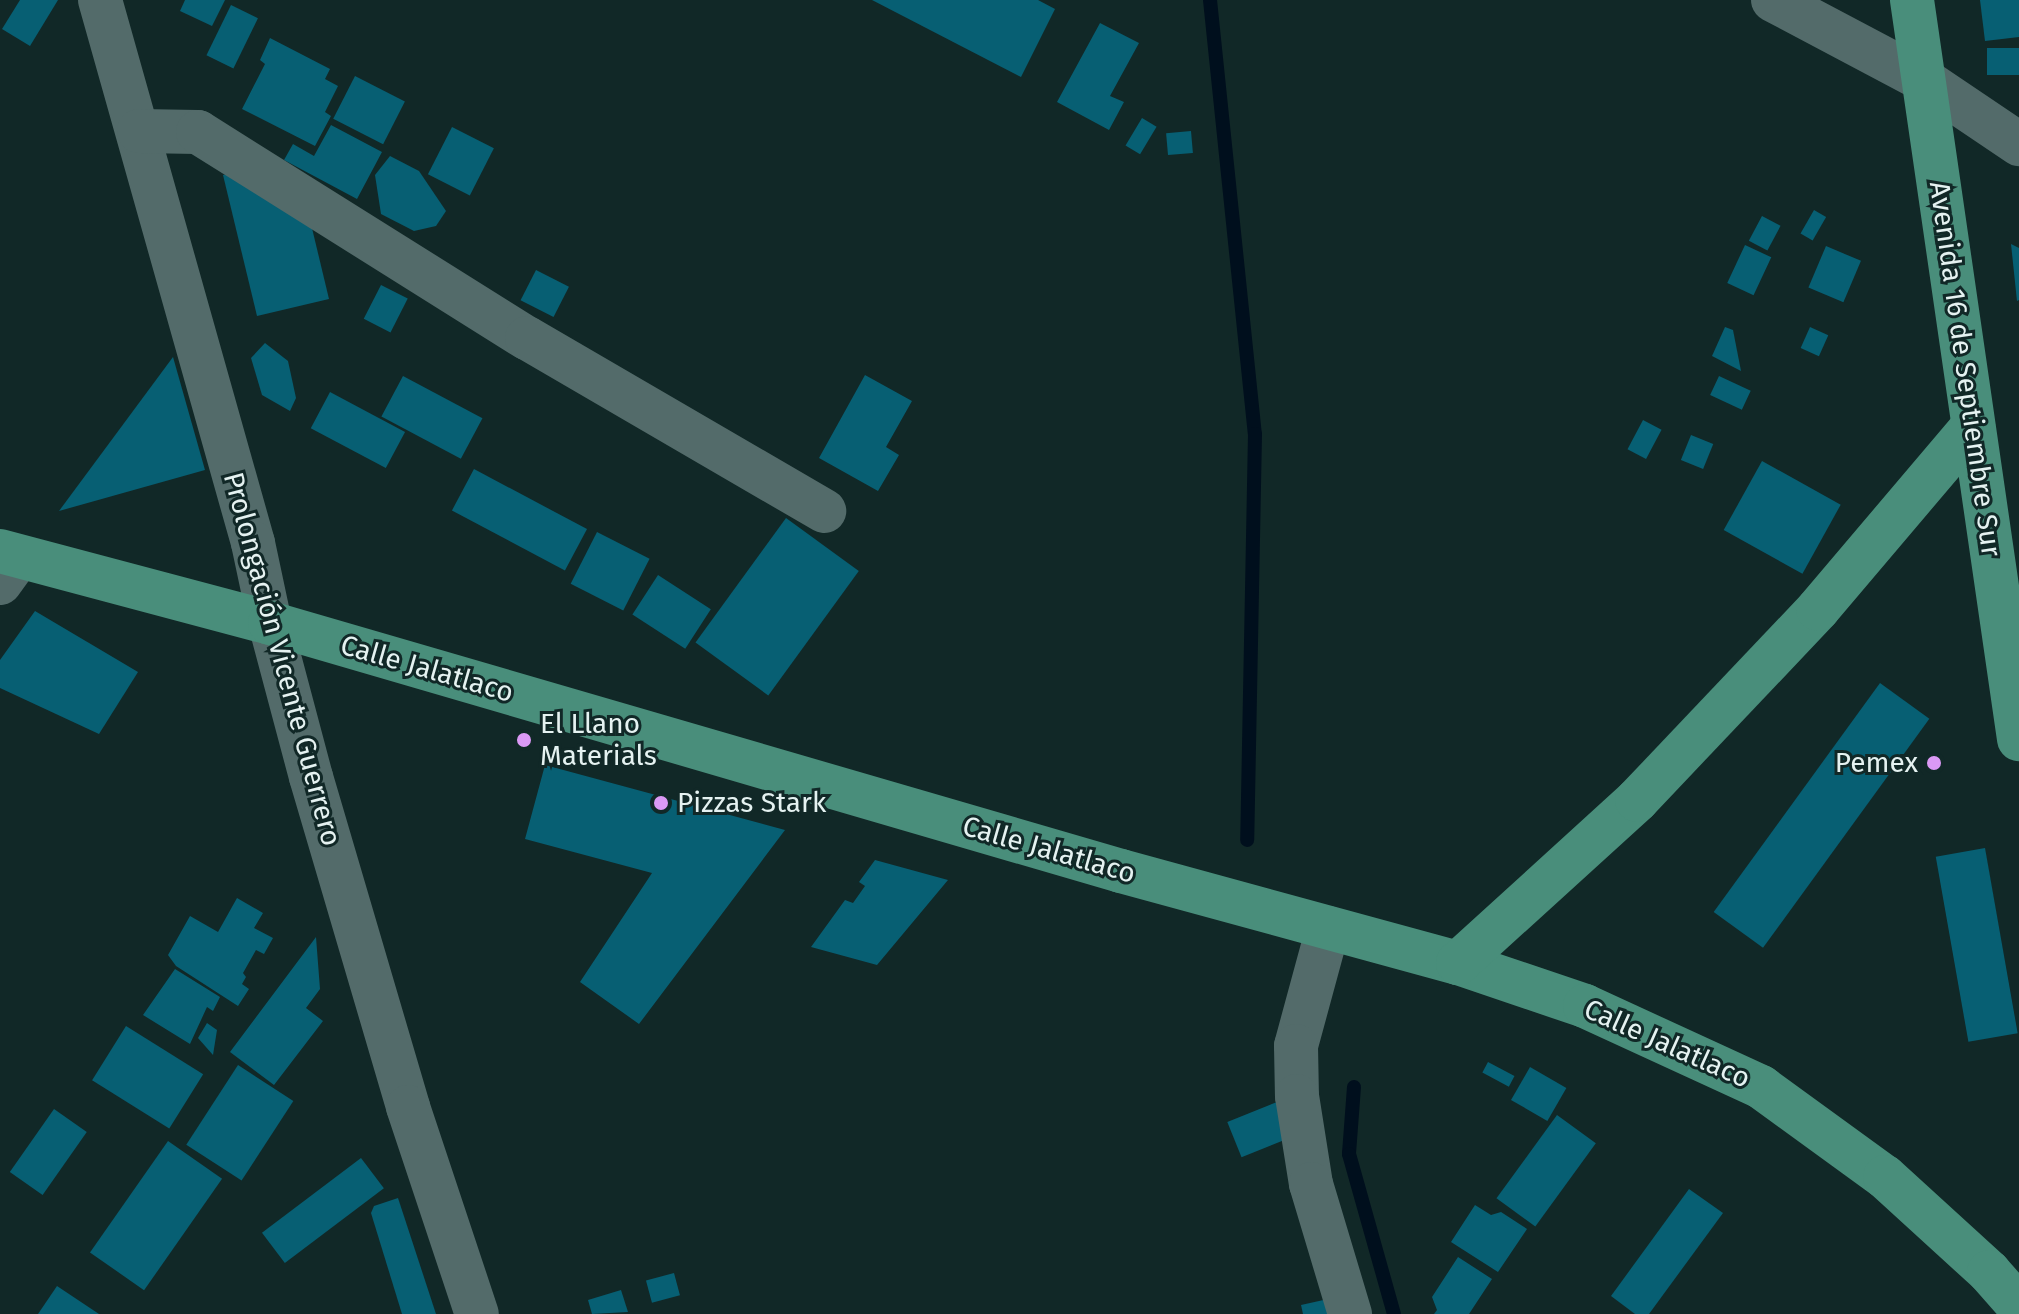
<!DOCTYPE html>
<meta charset="utf-8">
<style>
body{margin:0}
#map{position:relative;width:2019px;height:1314px;overflow:hidden;background:#112827;font-family:"Fira Sans",sans-serif}
div>[style]{position:absolute}
[style*='--x']{left:calc(var(--x)*1px);top:calc(var(--y)*1px);width:calc(var(--w)*1px);rotate:calc(var(--a)*1deg)}
.stream>*{height:14px;margin:-7px;padding:0 7px;transform-origin:7px;border-radius:7px;background:#000f1d}
.building>*{inset:0;background:#075f73;transform-origin:0 0}
.minor>*{height:44px;margin:-22px;padding:0 22px;transform-origin:22px;border-radius:22px;background:#536b6a}
.major>*{height:44px;margin:-22px;padding:0 22px;transform-origin:22px;border-radius:22px;background:#498e7b}
.dots>*{width:22px;height:22px;translate:-50% -50%;box-sizing:border-box;border:4px solid #112827;border-radius:50%}
span{translate:-50% -50%;white-space:nowrap;text-align:center;line-height:1.15;-webkit-text-stroke:6px #112827;paint-order:stroke}
.street-label{font-size:28px;color:#e5f2f1}
.poi-label{font-size:28px;color:#e5f2f1}
.left{translate:0 -50%;text-align:left}
.right{translate:-100% -50%;text-align:right}
</style>
<div id="map">
<div class="stream">
<div style="--x:1210;--y:0;--w:436;--a:84.1"></div>
<div style="--x:1255;--y:434;--w:406;--a:91.1"></div>
<div style="--x:1354;--y:1087;--w:67;--a:94.3"></div>
<div style="--x:1349;--y:1154;--w:166;--a:74.3"></div>
</div>
<div class="building">
<div style="clip-path:polygon(20px 0,58px 0,30px 46px,2px 29px)"></div>
<div style="clip-path:polygon(185px 0,225px 0,212px 26px,180px 11px)"></div>
<div style="clip-path:polygon(872px 0,1038px 0,1055px 9px,1021px 77px)"></div>
<div style="clip-path:polygon(1980px 0,2019px 0,2019px 37px,1985px 41px)"></div>
<div style="left:231px;top:5px;width:30px;height:56px;rotate:26deg"></div>
<div style="clip-path:polygon(1100px 23px,1139px 43px,1110px 96px,1124px 102px,1109px 130px,1057px 102px)"></div>
<div style="clip-path:polygon(270px 38px,330px 69px,325px 79px,338px 86px,325px 112px,331px 116px,315px 146px,242px 109px,265px 64px,260px 60px)"></div>
<div style="left:2019px;top:48px;width:27px;height:32px;rotate:90deg"></div>
<div style="left:355px;top:76px;width:56px;height:48px;rotate:27deg"></div>
<div style="left:1142px;top:118px;width:17px;height:32px;rotate:31deg"></div>
<div style="clip-path:polygon(331px 125px,382px 152px,357px 199px,284px 160px,293px 144px,314px 156px)"></div>
<div style="left:452px;top:127px;width:47px;height:53px;rotate:27deg"></div>
<div style="left:1191px;top:131px;width:22px;height:25px;rotate:85deg"></div>
<div style="clip-path:polygon(390px 156px,419px 171px,446px 211px,436px 226px,414px 231px,381px 214px,375px 175px)"></div>
<div style="clip-path:polygon(232px 173px,311px 224px,329px 299px,257px 316px,223px 175px)"></div>
<div style="left:1814px;top:210px;width:14px;height:27px;rotate:30deg"></div>
<div style="left:1762px;top:216px;width:21px;height:28px;rotate:28deg"></div>
<div style="clip-path:polygon(2011px 244px,2019px 248px,2019px 300px,2017px 301px)"></div>
<div style="left:1745px;top:245px;width:29px;height:42px;rotate:25deg"></div>
<div style="left:1826px;top:246px;width:38px;height:45px;rotate:23deg"></div>
<div style="left:536px;top:270px;width:37px;height:34px;rotate:27deg"></div>
<div style="left:381px;top:285px;width:30px;height:38px;rotate:27deg"></div>
<div style="clip-path:polygon(1725px 327px,1733px 330px,1741px 371px,1712px 356px)"></div>
<div style="left:1810px;top:327px;width:20px;height:23px;rotate:24deg"></div>
<div style="clip-path:polygon(265px 343px,288px 361px,296px 398px,290px 411px,262px 395px,251px 358px)"></div>
<div style="clip-path:polygon(173px 357px,205px 470px,59px 511px)"></div>
<div style="clip-path:polygon(865px 375px,912px 401px,886px 447px,899px 455px,878px 491px,819px 458px)"></div>
<div style="left:403px;top:376px;width:90px;height:46px;rotate:28deg"></div>
<div style="left:1719px;top:376px;width:35px;height:21px;rotate:25deg"></div>
<div style="left:330px;top:392px;width:85px;height:41px;rotate:28deg"></div>
<div style="left:1643px;top:420px;width:21px;height:33px;rotate:28deg"></div>
<div style="left:1691px;top:435px;width:24px;height:27px;rotate:22deg"></div>
<div style="left:1762px;top:461px;width:90px;height:79px;rotate:29deg"></div>
<div style="left:474px;top:469px;width:128px;height:47px;rotate:28deg"></div>
<div style="left:786px;top:518px;width:90px;height:154px;rotate:36deg"></div>
<div style="left:597px;top:532px;width:59px;height:58px;rotate:27deg"></div>
<div style="left:658px;top:575px;width:63px;height:47px;rotate:33deg"></div>
<div style="clip-path:polygon(35px 611px,138px 672px,99px 734px,0 688px,0 660px)"></div>
<div style="left:1880px;top:683px;width:61px;height:283px;rotate:36deg"></div>
<div style="clip-path:polygon(545px 765px,785px 830px,639px 1024px,580px 982px,652px 873px,525px 839px)"></div>
<div style="left:1985px;top:848px;width:188px;height:50px;rotate:80deg"></div>
<div style="clip-path:polygon(875px 860px,948px 880px,877px 965px,811px 947px,845px 900px,853px 903px,865px 886px,859px 882px)"></div>
<div style="clip-path:polygon(237px 898px,263px 913px,254px 928px,273px 938px,264px 954px,256px 950px,243px 973px,246px 977px,242px 984px,249px 989px,238px 1006px,176px 966px,168px 955px,190px 916px,218px 932px)"></div>
<div style="clip-path:polygon(316px 937px,320px 989px,306px 1008px,323px 1021px,274px 1085px,230px 1052px)"></div>
<div style="clip-path:polygon(175px 969px,220px 997px,213px 1011px,207px 1007px,190px 1044px,143px 1015px)"></div>
<div style="clip-path:polygon(207px 1023px,217px 1030px,213px 1055px,198px 1038px)"></div>
<div style="left:126px;top:1026px;width:91px;height:64px;rotate:32deg"></div>
<div style="left:1488px;top:1062px;width:30px;height:12px;rotate:28deg"></div>
<div style="left:238px;top:1065px;width:66px;height:95px;rotate:33deg"></div>
<div style="left:1530px;top:1067px;width:42px;height:38px;rotate:30deg"></div>
<div style="left:1282px;top:1100px;width:38px;height:59px;rotate:68deg"></div>
<div style="left:54px;top:1109px;width:40px;height:77px;rotate:35deg"></div>
<div style="left:1557px;top:1115px;width:48px;height:103px;rotate:36deg"></div>
<div style="left:168px;top:1141px;width:66px;height:136px;rotate:35deg"></div>
<div style="left:361px;top:1158px;width:38px;height:124px;rotate:53deg"></div>
<div style="clip-path:polygon(1689px 1189px,1723px 1213px,1649px 1314px,1635px 1314px,1611px 1296px)"></div>
<div style="clip-path:polygon(398px 1198px,436px 1314px,402px 1314px,371px 1213px,374px 1206px)"></div>
<div style="clip-path:polygon(1475px 1205px,1491px 1215px,1501px 1212px,1527px 1229px,1498px 1272px,1451px 1242px)"></div>
<div style="clip-path:polygon(1458px 1257px,1492px 1279px,1469px 1314px,1434px 1314px,1437px 1310px,1432px 1297px)"></div>
<div style="left:674px;top:1273px;width:23px;height:29px;rotate:75deg"></div>
<div style="clip-path:polygon(57px 1286px,99px 1314px,38px 1314px)"></div>
<div style="clip-path:polygon(621px 1290px,628px 1312px,592px 1314px,588px 1300px)"></div>
<div style="clip-path:polygon(1337px 1297px,1341px 1314px,1303px 1314px,1301px 1305px)"></div>
</div>
<div class="minor">
<div style="--x:100;--y:0;--w:564;--a:74.26"></div>
<div style="--x:253;--y:543;--w:82;--a:78"></div>
<div style="--x:270;--y:623;--w:159;--a:75.1"></div>
<div style="--x:311;--y:777;--w:344;--a:73.6"></div>
<div style="--x:408;--y:1107;--w:218;--a:71.6"></div>
<div style="--x:1773;--y:0;--w:171;--a:27.9"></div>
<div style="--x:1924;--y:80;--w:115;--a:34"></div>
<div style="--x:139;--y:131;--w:59;--a:1"></div>
<div style="--x:198;--y:132;--w:388;--a:32.1"></div>
<div style="--x:527;--y:338;--w:344;--a:30.2"></div>
<div style="--x:0;--y:583;--w:32;--a:-54"></div>
<div style="--x:1328;--y:928;--w:122;--a:105.2"></div>
<div style="--x:1296;--y:1046;--w:50;--a:88.9"></div>
<div style="--x:1297;--y:1096;--w:89;--a:81"></div>
<div style="--x:1311;--y:1184;--w:136;--a:73.3"></div>
</div>
<div class="major">
<div style="--x:1912;--y:0;--w:747;--a:81.76"></div>
<div style="--x:0;--y:551;--w:279;--a:14.9"></div>
<div style="--x:270;--y:623;--w:886;--a:16.25"></div>
<div style="--x:1121;--y:871;--w:349;--a:15.3"></div>
<div style="--x:1458;--y:963;--w:134;--a:18.7"></div>
<div style="--x:1585;--y:1006;--w:194;--a:24.7"></div>
<div style="--x:1761;--y:1087;--w:153;--a:36"></div>
<div style="--x:1885;--y:1177;--w:141;--a:42.4"></div>
<div style="--x:1989;--y:1272;--w:45;--a:48.6"></div>
<div style="--x:1458;--y:963;--w:242;--a:-42.3"></div>
<div style="--x:1637;--y:800;--w:263;--a:-46.5"></div>
<div style="--x:1818;--y:609;--w:240;--a:-49.7"></div>
</div>
<div class="dots">
<div style="left:524px;top:740px;background:#db99f5"></div>
<div style="left:1934px;top:763px;background:#db99f5"></div>
<div style="left:661px;top:803px;background:#db99f5"></div>
</div>
<div class="street-label">
<span style="left:1965px;top:369px;rotate:82deg">Avenida 16 de Septiembre Sur</span>
<span style="left:282px;top:659px;rotate:75deg">Prolongación Vicente Guerrero</span>
<span style="left:427px;top:669px;rotate:16deg">Calle Jalatlaco</span>
<span style="left:1049px;top:850px;rotate:16deg">Calle Jalatlaco</span>
<span style="left:1667px;top:1044px;rotate:24deg">Calle Jalatlaco</span>
</div>
<div class="poi-label">
<span class="left" style="left:540px;top:740px">El Llano<br>Materials</span>
<span class="right" style="left:1918px;top:763px">Pemex</span>
<span class="left" style="left:677px;top:803px">Pizzas Stark</span>
</div>
</div>
